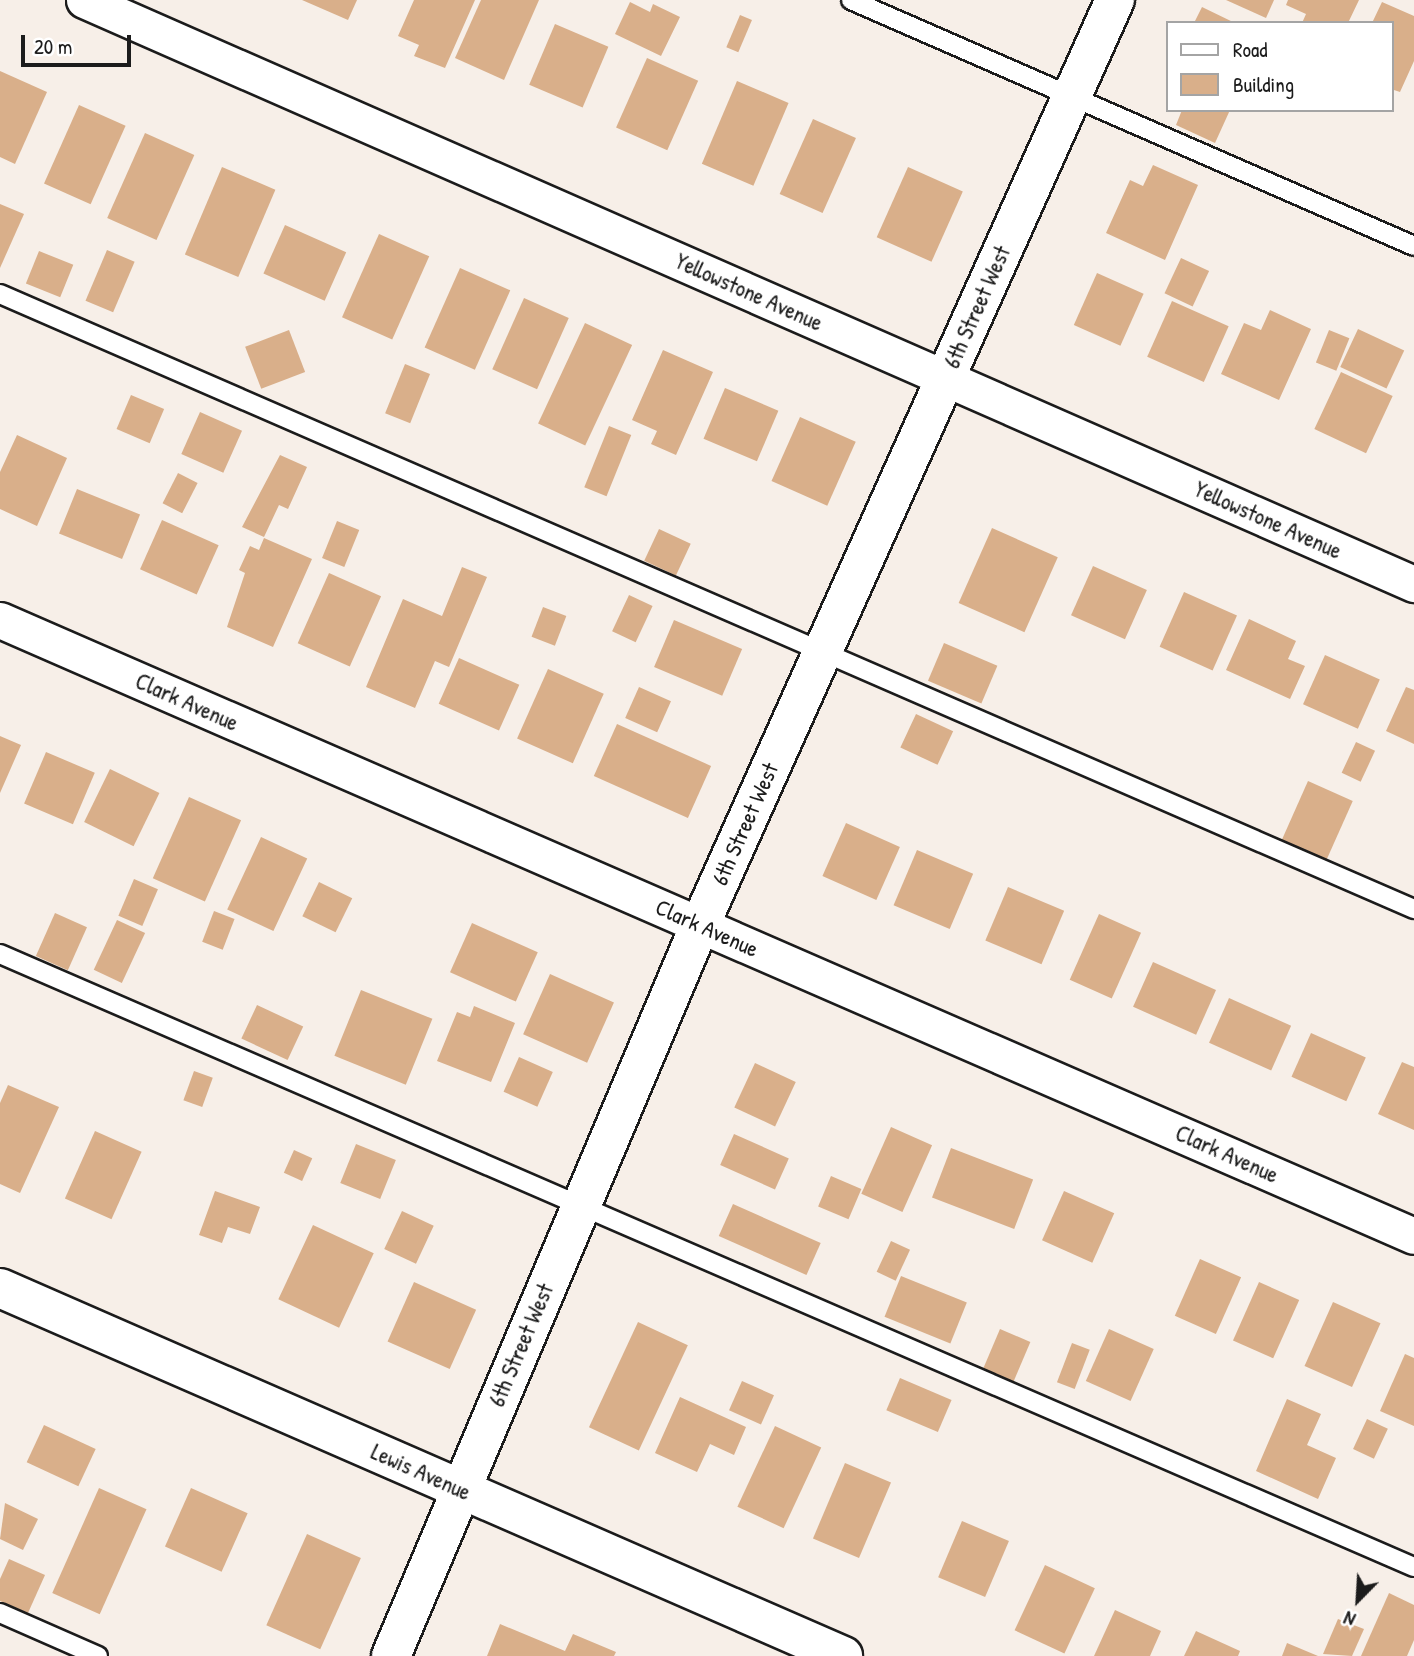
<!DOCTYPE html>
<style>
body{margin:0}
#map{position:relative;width:1414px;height:1656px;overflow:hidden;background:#f7efe8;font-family:"Patrick Hand",sans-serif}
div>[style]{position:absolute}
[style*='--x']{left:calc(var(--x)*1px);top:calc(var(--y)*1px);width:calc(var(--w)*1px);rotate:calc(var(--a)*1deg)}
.building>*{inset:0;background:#d9af8a;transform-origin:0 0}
.roads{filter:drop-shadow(2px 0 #1c1c1c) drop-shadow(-2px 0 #1c1c1c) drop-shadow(0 2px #1c1c1c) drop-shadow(0 -2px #1c1c1c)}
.service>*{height:18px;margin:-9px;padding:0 9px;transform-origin:9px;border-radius:9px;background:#fff}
.minor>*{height:35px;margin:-17.5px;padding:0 17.5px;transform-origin:17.5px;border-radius:17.5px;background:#fff}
.tertiary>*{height:38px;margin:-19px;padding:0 19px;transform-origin:19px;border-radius:19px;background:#fff}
span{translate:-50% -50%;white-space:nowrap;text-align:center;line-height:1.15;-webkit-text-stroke:6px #fff;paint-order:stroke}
.street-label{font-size:23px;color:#1c1c1c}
.legend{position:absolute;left:1166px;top:21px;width:228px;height:91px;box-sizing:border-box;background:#fff;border:2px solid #a4a4a4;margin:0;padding:9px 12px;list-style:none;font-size:21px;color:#1c1c1c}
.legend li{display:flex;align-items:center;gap:14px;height:35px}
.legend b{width:35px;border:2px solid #a4a4a4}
.north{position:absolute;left:1323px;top:1565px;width:70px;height:70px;-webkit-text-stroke:5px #fff;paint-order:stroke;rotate:204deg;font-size:19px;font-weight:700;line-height:28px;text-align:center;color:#1c1c1c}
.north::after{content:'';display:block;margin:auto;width:24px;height:32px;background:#1c1c1c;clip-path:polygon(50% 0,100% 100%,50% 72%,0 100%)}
.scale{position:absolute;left:21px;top:35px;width:110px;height:32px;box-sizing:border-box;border:4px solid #1c1c1c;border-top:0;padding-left:9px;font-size:21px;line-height:24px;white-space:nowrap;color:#1c1c1c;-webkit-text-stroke:5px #fff;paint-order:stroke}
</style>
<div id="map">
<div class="building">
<div style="clip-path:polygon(302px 0,357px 0,348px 20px)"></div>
<div style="clip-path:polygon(414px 0,475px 0,445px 68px,414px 56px,419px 45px,398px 36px)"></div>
<div style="clip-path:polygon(481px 0,539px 0,504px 80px,455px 58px)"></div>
<div style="clip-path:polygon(1226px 0,1274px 0,1266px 18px)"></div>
<div style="clip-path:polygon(1288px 0,1359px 0,1348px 23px,1302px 23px,1306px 14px,1286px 5px)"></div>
<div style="clip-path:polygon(630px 2px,650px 12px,653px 4px,680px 17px,661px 56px,615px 34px)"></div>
<div style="clip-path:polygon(1382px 2px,1414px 16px,1414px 61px,1400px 92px,1391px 89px,1391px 23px,1372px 23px)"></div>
<div style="clip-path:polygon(1202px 7px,1235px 23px,1194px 23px)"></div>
<div style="left:740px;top:15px;width:13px;height:35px;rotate:23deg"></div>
<div style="left:555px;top:24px;width:58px;height:66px;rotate:23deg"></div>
<div style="left:647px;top:58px;width:56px;height:76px;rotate:24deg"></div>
<div style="clip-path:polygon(0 71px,47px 92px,15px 164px,0 157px)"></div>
<div style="left:737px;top:81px;width:56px;height:90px;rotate:23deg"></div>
<div style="left:79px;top:105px;width:51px;height:86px;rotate:24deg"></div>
<div style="clip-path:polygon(1182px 110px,1230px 110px,1215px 143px,1176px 125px)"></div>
<div style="left:813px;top:119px;width:47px;height:82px;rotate:24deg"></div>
<div style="left:145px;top:133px;width:54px;height:93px;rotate:24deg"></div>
<div style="clip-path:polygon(1153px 165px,1198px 185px,1165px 260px,1106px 233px,1130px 180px,1143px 186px)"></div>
<div style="left:222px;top:167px;width:58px;height:95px;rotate:23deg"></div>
<div style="left:908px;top:167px;width:60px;height:77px;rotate:24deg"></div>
<div style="clip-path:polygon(0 204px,24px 214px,0 268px)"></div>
<div style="left:285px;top:225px;width:67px;height:53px;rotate:24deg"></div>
<div style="left:379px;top:234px;width:55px;height:91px;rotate:24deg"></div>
<div style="left:107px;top:250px;width:30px;height:55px;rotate:23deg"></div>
<div style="left:39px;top:251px;width:37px;height:35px;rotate:22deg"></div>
<div style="left:1181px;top:258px;width:31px;height:39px;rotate:25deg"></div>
<div style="left:460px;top:268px;width:55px;height:87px;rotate:24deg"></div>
<div style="left:1097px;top:273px;width:51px;height:57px;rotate:24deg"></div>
<div style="left:524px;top:298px;width:49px;height:78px;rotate:24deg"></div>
<div style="left:1172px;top:301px;width:62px;height:61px;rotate:24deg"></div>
<div style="clip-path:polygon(1270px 310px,1311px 329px,1279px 400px,1221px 374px,1244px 323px,1261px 330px)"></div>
<div style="left:585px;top:323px;width:52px;height:111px;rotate:25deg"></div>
<div style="left:1358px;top:329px;width:51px;height:42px;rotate:25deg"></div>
<div style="left:289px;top:330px;width:45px;height:47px;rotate:69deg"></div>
<div style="left:1329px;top:330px;width:22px;height:35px;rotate:22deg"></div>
<div style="clip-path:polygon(663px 350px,713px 372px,676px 455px,651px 444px,657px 431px,632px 420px)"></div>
<div style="left:405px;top:364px;width:27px;height:53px;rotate:22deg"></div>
<div style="left:1341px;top:372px;width:57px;height:63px;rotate:25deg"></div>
<div style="left:725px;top:388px;width:58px;height:55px;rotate:23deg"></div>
<div style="left:131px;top:395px;width:36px;height:37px;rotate:23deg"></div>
<div style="left:200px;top:412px;width:46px;height:46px;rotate:24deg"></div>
<div style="left:800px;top:417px;width:61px;height:70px;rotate:24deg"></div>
<div style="left:609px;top:426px;width:24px;height:66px;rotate:22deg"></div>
<div style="clip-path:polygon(17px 435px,67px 458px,37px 526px,0 509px,0 472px)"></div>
<div style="clip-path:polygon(280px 455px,307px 467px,288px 509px,279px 505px,264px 537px,242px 527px)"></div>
<div style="left:178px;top:473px;width:22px;height:34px;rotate:27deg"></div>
<div style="left:77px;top:489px;width:68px;height:48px;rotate:22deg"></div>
<div style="left:162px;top:520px;width:62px;height:54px;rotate:24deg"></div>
<div style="left:337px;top:521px;width:24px;height:40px;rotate:22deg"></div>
<div style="left:992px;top:528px;width:72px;height:82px;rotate:24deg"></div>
<div style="left:659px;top:529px;width:35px;height:35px;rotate:25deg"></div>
<div style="clip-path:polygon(264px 538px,312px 559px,273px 647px,227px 627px,245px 573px,239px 570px,250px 546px,259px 550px)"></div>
<div style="left:1093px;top:566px;width:59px;height:54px;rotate:24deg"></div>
<div style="clip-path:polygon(462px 567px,487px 577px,449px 667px,435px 661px,415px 708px,366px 687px,403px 599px,442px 616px)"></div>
<div style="left:329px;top:573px;width:57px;height:77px;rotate:24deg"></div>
<div style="left:1184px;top:592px;width:58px;height:60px;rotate:24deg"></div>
<div style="left:629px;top:595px;width:26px;height:40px;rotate:25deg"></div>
<div style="left:543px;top:607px;width:25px;height:32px;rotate:21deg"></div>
<div style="clip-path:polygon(1249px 619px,1296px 641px,1288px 659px,1305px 666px,1290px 699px,1226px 670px)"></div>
<div style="left:674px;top:620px;width:74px;height:51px;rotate:23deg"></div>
<div style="left:944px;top:643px;width:58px;height:41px;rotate:23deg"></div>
<div style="left:1325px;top:655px;width:60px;height:54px;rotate:24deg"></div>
<div style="left:459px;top:658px;width:66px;height:50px;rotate:24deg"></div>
<div style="left:548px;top:669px;width:61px;height:76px;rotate:24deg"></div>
<div style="left:639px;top:687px;width:35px;height:34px;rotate:24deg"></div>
<div style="clip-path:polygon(1406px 687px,1414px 690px,1414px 744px,1386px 731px)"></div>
<div style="left:916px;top:714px;width:41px;height:37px;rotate:25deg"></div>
<div style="left:617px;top:724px;width:103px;height:57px;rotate:24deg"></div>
<div style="clip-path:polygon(0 736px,21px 745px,0 793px)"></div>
<div style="left:1356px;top:742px;width:21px;height:34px;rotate:25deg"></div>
<div style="left:46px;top:752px;width:53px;height:56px;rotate:23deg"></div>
<div style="left:110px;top:769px;width:55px;height:59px;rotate:26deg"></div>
<div style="left:1308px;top:781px;width:49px;height:65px;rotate:24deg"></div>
<div style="left:189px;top:797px;width:57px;height:89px;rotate:24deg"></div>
<div style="left:846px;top:823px;width:59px;height:58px;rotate:24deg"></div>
<div style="left:261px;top:837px;width:51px;height:80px;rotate:25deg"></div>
<div style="left:917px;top:850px;width:61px;height:60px;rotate:23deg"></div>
<div style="left:134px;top:879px;width:26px;height:40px;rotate:23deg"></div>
<div style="left:319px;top:882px;width:37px;height:38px;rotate:26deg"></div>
<div style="left:1008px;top:887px;width:61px;height:58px;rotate:23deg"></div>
<div style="left:214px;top:911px;width:22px;height:33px;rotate:21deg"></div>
<div style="left:55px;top:913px;width:35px;height:47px;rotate:24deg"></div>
<div style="left:1099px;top:914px;width:46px;height:72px;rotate:24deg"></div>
<div style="left:117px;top:920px;width:31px;height:55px;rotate:25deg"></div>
<div style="left:472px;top:923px;width:72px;height:54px;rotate:24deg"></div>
<div style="left:1153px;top:962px;width:69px;height:49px;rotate:24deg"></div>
<div style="left:550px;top:974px;width:70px;height:66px;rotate:24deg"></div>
<div style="left:361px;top:990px;width:77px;height:71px;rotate:22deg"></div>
<div style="left:1229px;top:998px;width:68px;height:49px;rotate:24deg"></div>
<div style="left:257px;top:1005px;width:51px;height:37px;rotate:25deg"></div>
<div style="clip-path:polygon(474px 1006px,515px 1023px,491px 1082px,437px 1061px,457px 1012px,470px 1017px)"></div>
<div style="left:1311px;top:1033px;width:60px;height:48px;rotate:24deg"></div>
<div style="left:519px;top:1057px;width:37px;height:38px;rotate:24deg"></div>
<div style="clip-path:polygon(1402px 1062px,1414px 1067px,1414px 1130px,1378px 1114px)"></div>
<div style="left:755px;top:1063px;width:45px;height:49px;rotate:25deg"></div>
<div style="left:194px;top:1071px;width:20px;height:31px;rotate:20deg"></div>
<div style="clip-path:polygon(8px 1085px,59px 1107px,20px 1193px,0 1184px,0 1103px)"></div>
<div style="left:891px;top:1127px;width:45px;height:73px;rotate:24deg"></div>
<div style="left:95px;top:1131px;width:51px;height:74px;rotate:24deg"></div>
<div style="left:734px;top:1134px;width:60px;height:34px;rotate:24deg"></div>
<div style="left:356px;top:1144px;width:43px;height:42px;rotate:22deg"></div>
<div style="left:951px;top:1148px;width:88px;height:53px;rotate:21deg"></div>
<div style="left:294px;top:1150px;width:20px;height:25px;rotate:24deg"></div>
<div style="left:831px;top:1176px;width:33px;height:33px;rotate:23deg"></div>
<div style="clip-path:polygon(215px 1191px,260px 1207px,250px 1234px,228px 1227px,222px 1243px,199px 1235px)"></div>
<div style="left:1064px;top:1191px;width:55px;height:54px;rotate:24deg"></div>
<div style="left:733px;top:1204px;width:96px;height:35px;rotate:24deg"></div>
<div style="left:402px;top:1211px;width:35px;height:42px;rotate:25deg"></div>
<div style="left:313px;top:1225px;width:67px;height:82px;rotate:25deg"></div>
<div style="left:891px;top:1241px;width:21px;height:34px;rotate:25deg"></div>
<div style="left:1200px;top:1259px;width:45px;height:62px;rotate:24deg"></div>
<div style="left:901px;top:1276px;width:71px;height:44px;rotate:22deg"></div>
<div style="left:414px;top:1282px;width:68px;height:65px;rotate:24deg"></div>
<div style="left:1259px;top:1282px;width:44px;height:64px;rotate:24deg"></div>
<div style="left:1333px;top:1302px;width:52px;height:70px;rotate:24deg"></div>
<div style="left:638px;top:1322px;width:55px;height:116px;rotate:25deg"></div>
<div style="left:1000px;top:1329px;width:33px;height:44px;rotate:23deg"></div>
<div style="left:1109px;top:1329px;width:49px;height:57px;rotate:24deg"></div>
<div style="left:1072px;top:1343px;width:19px;height:42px;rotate:21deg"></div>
<div style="clip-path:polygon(1405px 1354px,1414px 1358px,1414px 1426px,1380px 1411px)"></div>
<div style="left:900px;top:1378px;width:56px;height:35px;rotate:23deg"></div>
<div style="left:742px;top:1381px;width:35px;height:32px;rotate:24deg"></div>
<div style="clip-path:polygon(680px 1397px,746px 1427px,734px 1455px,710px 1444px,697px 1472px,655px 1453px)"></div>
<div style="clip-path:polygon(1287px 1399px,1321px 1414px,1307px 1445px,1336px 1458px,1318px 1499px,1256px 1471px)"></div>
<div style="left:1367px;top:1419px;width:23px;height:33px;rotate:25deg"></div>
<div style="left:44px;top:1425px;width:57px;height:41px;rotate:25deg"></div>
<div style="left:775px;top:1426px;width:51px;height:89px;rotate:25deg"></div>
<div style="left:845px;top:1463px;width:50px;height:82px;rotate:23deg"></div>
<div style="left:99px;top:1488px;width:52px;height:115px;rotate:24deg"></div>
<div style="left:191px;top:1488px;width:62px;height:64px;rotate:24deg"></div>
<div style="clip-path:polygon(5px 1503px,38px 1519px,23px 1550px,0 1539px)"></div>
<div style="left:962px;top:1521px;width:51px;height:61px;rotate:23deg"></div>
<div style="left:307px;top:1534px;width:59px;height:100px;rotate:24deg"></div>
<div style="clip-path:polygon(9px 1559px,45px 1575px,28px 1613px,0 1601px,0 1579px)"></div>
<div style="left:1045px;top:1565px;width:55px;height:72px;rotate:25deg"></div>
<div style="clip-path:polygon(1389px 1593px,1414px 1605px,1414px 1640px,1407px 1656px,1361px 1656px)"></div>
<div style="clip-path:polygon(1115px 1610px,1161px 1631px,1150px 1656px,1094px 1656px)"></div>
<div style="clip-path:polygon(1338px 1619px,1364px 1629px,1352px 1656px,1323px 1654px)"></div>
<div style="clip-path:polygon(500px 1624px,565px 1651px,573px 1634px,616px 1652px,614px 1656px,487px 1656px)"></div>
<div style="clip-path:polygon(1196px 1631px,1240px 1651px,1238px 1656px,1184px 1656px)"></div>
<div style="clip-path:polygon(1287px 1643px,1318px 1656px,1282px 1656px)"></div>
</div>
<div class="roads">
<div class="service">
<div style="--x:851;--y:0;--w:614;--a:23.6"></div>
<div style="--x:0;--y:294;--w:1542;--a:23.51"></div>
<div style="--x:0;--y:954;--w:1541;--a:23.44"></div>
<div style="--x:0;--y:1613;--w:107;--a:23.7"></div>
</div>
<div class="minor">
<div style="--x:84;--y:0;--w:1453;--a:23.71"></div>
<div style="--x:0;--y:620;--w:1542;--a:23.54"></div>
</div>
<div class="tertiary">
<div style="--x:0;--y:1288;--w:920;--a:23.58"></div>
<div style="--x:391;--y:1656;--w:794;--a:-67.09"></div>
<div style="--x:700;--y:925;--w:1014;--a:-65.84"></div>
</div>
</div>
<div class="street-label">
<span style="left:749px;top:292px;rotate:24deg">Yellowstone Avenue</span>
<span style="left:977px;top:307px;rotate:-66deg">6th Street West</span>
<span style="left:1268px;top:520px;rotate:24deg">Yellowstone Avenue</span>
<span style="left:187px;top:702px;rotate:24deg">Clark Avenue</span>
<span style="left:745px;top:824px;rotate:-66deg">6th Street West</span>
<span style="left:707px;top:928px;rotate:24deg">Clark Avenue</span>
<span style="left:1227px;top:1154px;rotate:24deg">Clark Avenue</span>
<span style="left:521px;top:1345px;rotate:-67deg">6th Street West</span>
<span style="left:421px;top:1472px;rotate:24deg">Lewis Avenue</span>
</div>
<ul class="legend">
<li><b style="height:9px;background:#fff"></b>Road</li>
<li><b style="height:19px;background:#d9af8a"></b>Building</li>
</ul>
<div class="north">N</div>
<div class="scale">20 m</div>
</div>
